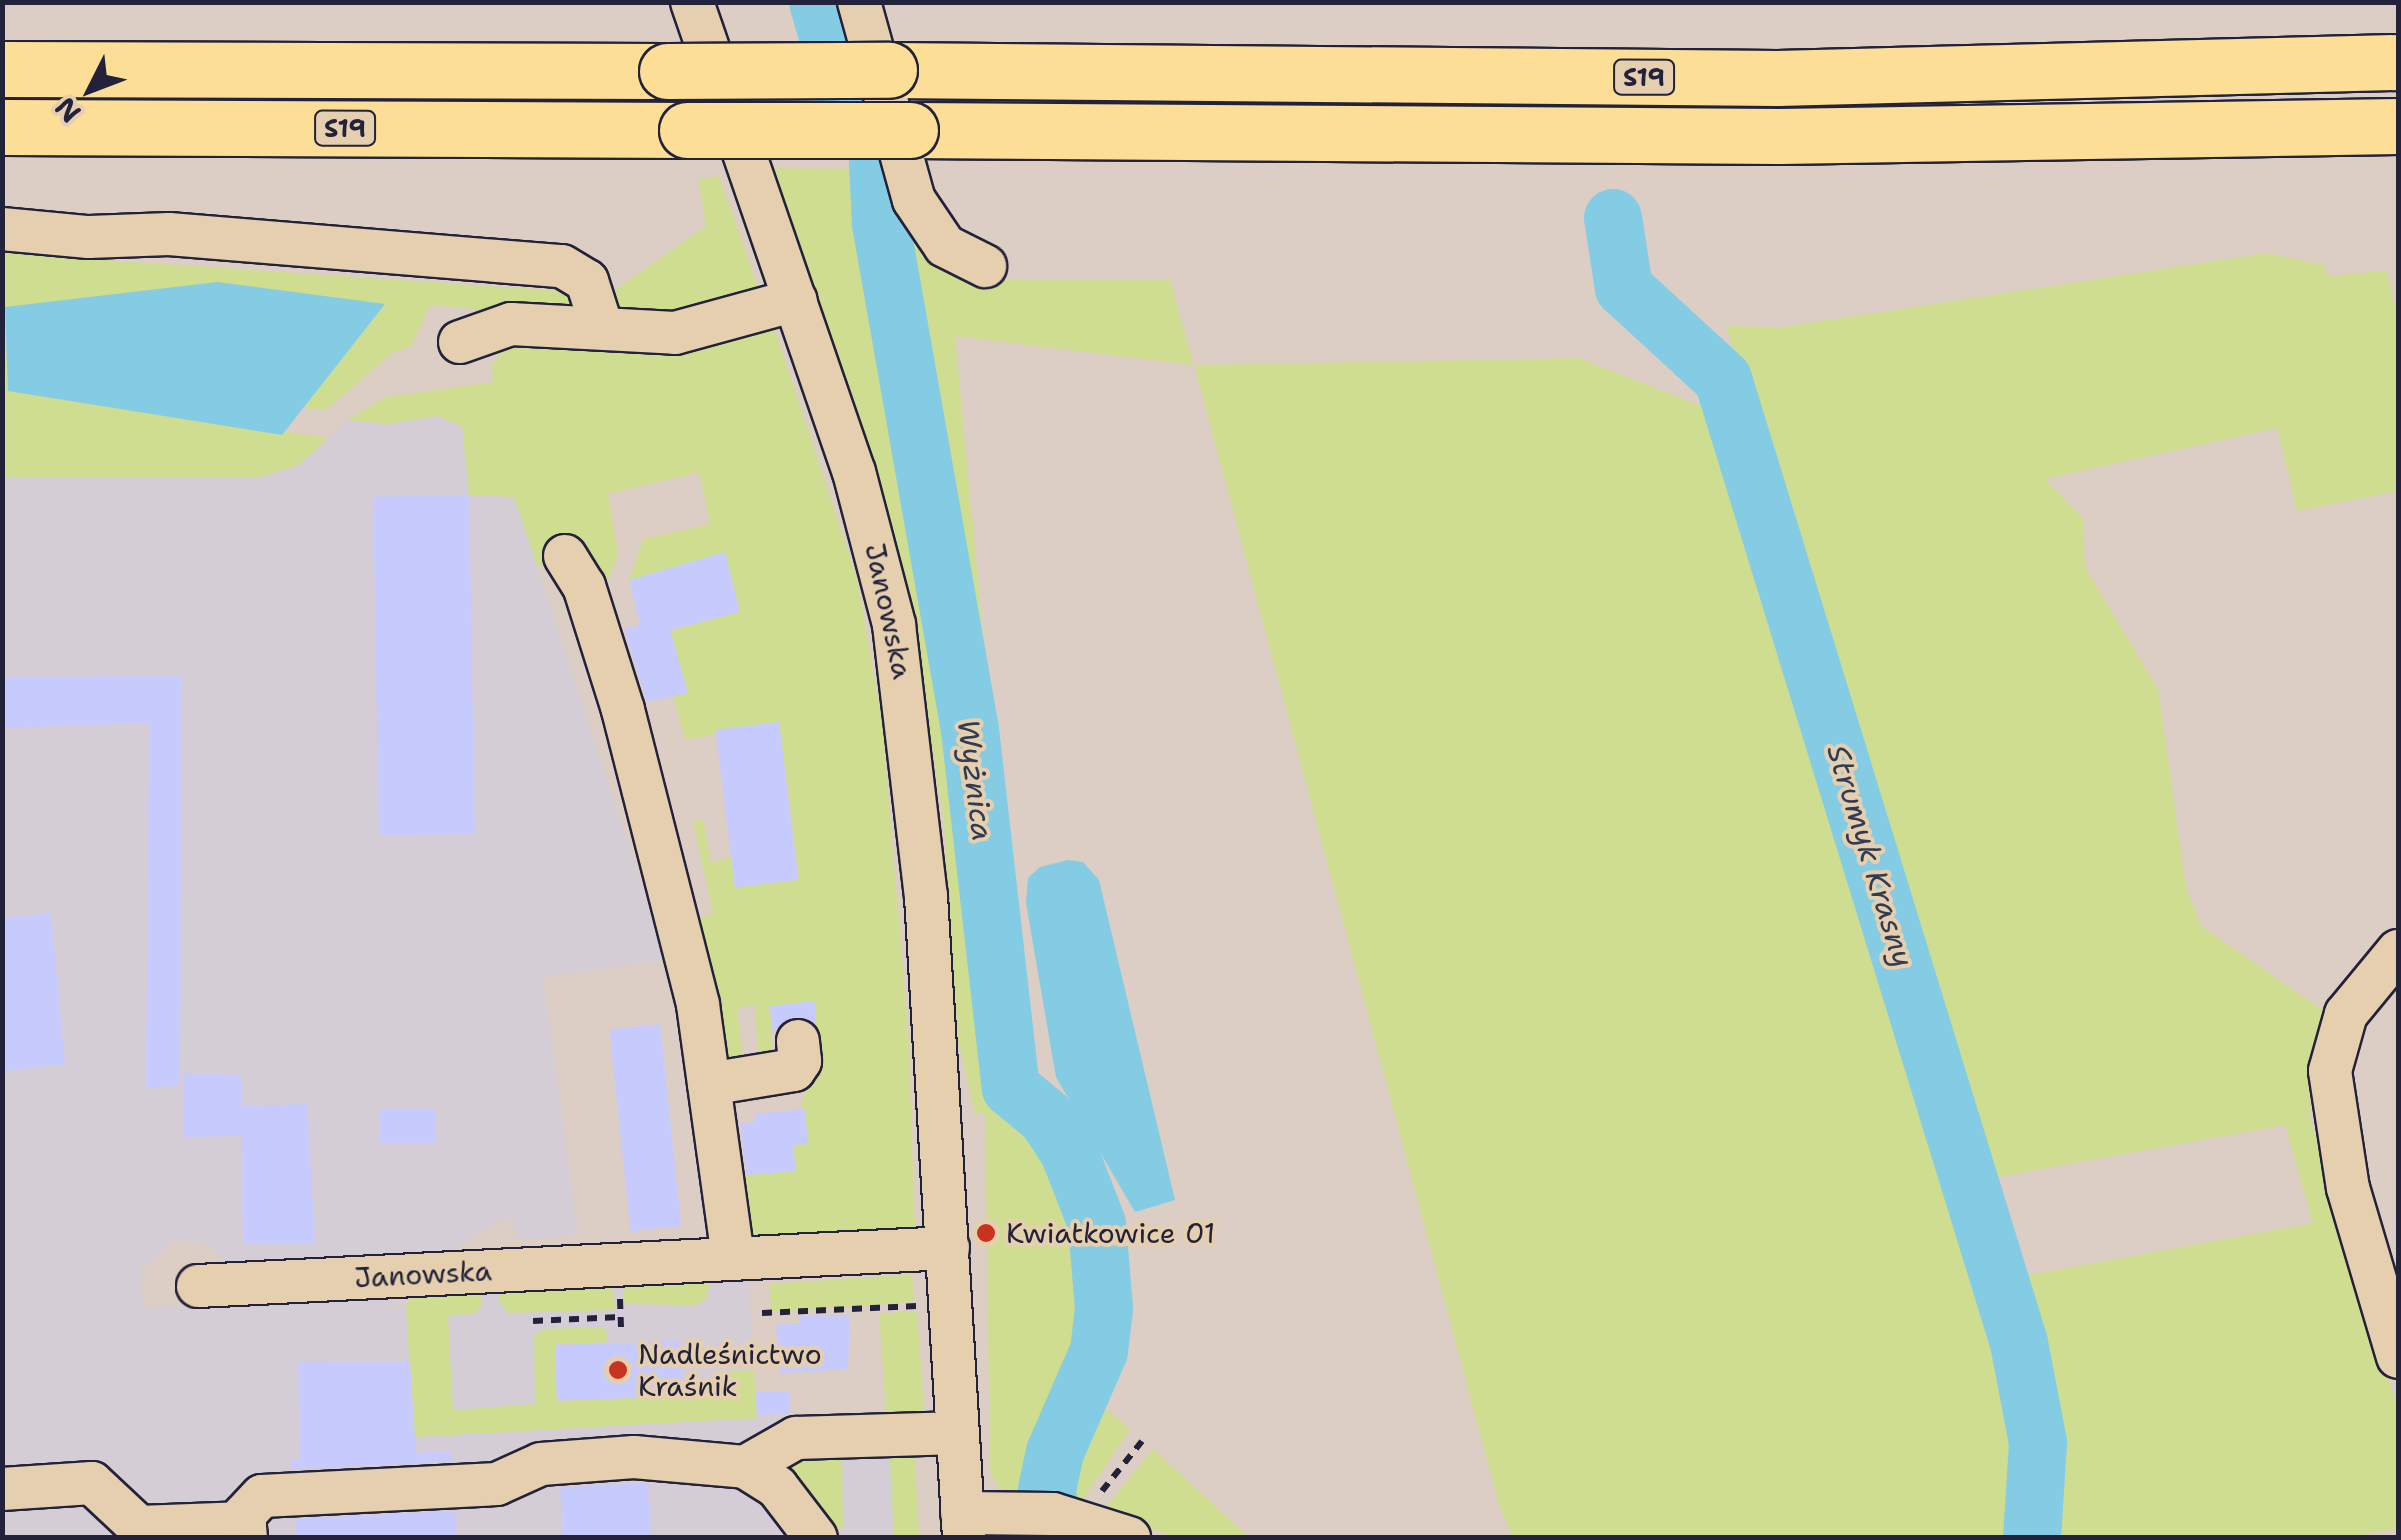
<!DOCTYPE html>
<meta charset="utf-8">
<style>
body{margin:0}
#map{position:relative;width:2401px;height:1540px;overflow:hidden;background:#dccec5;font-family:"Shantell Sans",sans-serif}
div>[style]{position:absolute}
[style*='--x']{left:calc(var(--x)*1px);top:calc(var(--y)*1px);width:calc(var(--w)*1px);rotate:calc(var(--a)*1deg)}
.built>*{inset:0;background:#d5cdd6}
.green>*{inset:0;background:#cfdd90;transform-origin:0 0}
.water>*{inset:0;background:#83cce3}
.river>*{height:58px;margin:-29px;padding:0 29px;transform-origin:29px;border-radius:29px;background:#83cce3}
.building>*{inset:0;background:#c6cafc;transform-origin:0 0}
.path>*{height:6px;margin-top:-3px;transform-origin:0;background:repeating-linear-gradient(90deg,#22223b 0 10px,transparent 0 18px)}
.roads{filter:drop-shadow(2px 0 #22223b) drop-shadow(-2px 0 #22223b) drop-shadow(0 2px #22223b) drop-shadow(0 -2px #22223b)}
.minor>*{height:42px;margin:-21px;padding:0 21px;transform-origin:21px;border-radius:21px;background:#e5cfae}
.highway>*{height:55px;margin:-27.5px;padding:0 27.5px;transform-origin:27.5px;border-radius:27.5px;background:#fdde96}
.bridges{filter:drop-shadow(2px 0 #22223b) drop-shadow(-2px 0 #22223b) drop-shadow(0 2px #22223b) drop-shadow(0 -2px #22223b)}
.highway-bridge>*{height:55px;margin:-27.5px;padding:0 27.5px;transform-origin:27.5px;border-radius:27.5px;background:#fdde96}
.dots>*{width:28px;height:28px;translate:-50% -50%;box-sizing:border-box;border:5px solid #e5cfae;border-radius:50%}
span{translate:-50% -50%;white-space:nowrap;text-align:center;line-height:1.15;-webkit-text-stroke:8px #e5cfae;paint-order:stroke}
.shield-label span{padding:2px 8px;background:#e5cfae;border:2px solid;border-radius:8px;-webkit-text-stroke-width:0}
.shield-label{font-size:25px;color:#22223b;font-weight:700}
.street-label{font-size:28px;color:#22223b}
.poi-label{font-size:28px;color:#22223b}
.left{translate:0 -50%;text-align:left}
.water-label{font-size:30px;color:#313c54;font-style:italic}
.frame{position:absolute;inset:0;border:5px solid #22223b;pointer-events:none}
.north{position:absolute;left:40px;top:40px;width:100px;height:100px;-webkit-text-stroke:8px #e5cfae;paint-order:stroke;rotate:228deg;font-size:28px;font-weight:700;line-height:40px;text-align:center;color:#22223b}
.north::after{content:'';display:block;margin:auto;width:35px;height:45px;background:#22223b;clip-path:polygon(50% 0,100% 100%,50% 72%,0 100%)}
</style>
<div id="map">
<div class="built">
<div style="clip-path:polygon(411px 416px,437px 416px,462px 426px,469px 495px,514px 497px,666px 959px,543px 977px,578px 1235px,516px 1240px,513px 1219px,503px 1219px,441px 1257px,232px 1269px,209px 1245px,175px 1239px,141px 1271px,143px 1307px,379px 1296px,407px 1307px,465px 1305px,479px 1293px,748px 1280px,757px 1417px,886px 1414px,896px 1537px,3px 1537px,2px 478px,257px 478px,299px 465px,347px 420px,388px 424px)"></div>
</div>
<div class="green">
<div style="clip-path:polygon(768px 168px,874px 169px,876px 229px,966px 731px,1008px 1092px,1045px 1121px,1067px 1154px,1094px 1225px,1100px 1310px,1095px 1350px,1051px 1452px,1042px 1497px,998px 1487px,990px 1472px,985px 1114px,975px 1114px,953px 1018px,944px 821px,900px 559px)"></div>
<div style="clip-path:polygon(719px 176px,758px 287px,756px 297px,708px 315px,621px 317px,609px 294px,706px 226px,698px 179px)"></div>
<div style="clip-path:polygon(888px 180px,984px 280px,1170px 280px,1194px 365px,1579px 358px,1729px 417px,2015px 1344px,2033px 1442px,2027px 1537px,1513px 1537px,1499px 1505px,1194px 365px,955px 336px,1023px 1060px,1068px 1128px,1019px 1086px,975px 723px)"></div>
<div style="clip-path:polygon(2px 253px,577px 292px,575px 318px,430px 305px,411px 346px,392px 353px,326px 410px,303px 408px,384px 304px,5px 307px,9px 391px,328px 438px,299px 465px,257px 478px,3px 478px)"></div>
<div style="clip-path:polygon(2267px 253px,2325px 265px,2327px 276px,2387px 271px,2398px 320px,2398px 491px,2297px 511px,2277px 428px,2045px 479px,2083px 518px,2085px 567px,2158px 689px,2186px 887px,2201px 926px,2327px 1013px,2312px 1067px,2310px 1118px,2398px 1411px,2398px 1528px,2347px 1538px,2042px 1537px,2047px 1444px,2012px 1278px,2313px 1223px,2285px 1125px,1987px 1179px,1726px 326px,1783px 327px)"></div>
<div style="clip-path:polygon(771px 319px,857px 578px,882px 722px,908px 1030px,915px 1227px,908px 1233px,751px 1235px,736px 1175px,795px 1171px,793px 1145px,805px 1090px,819px 1077px,815px 1002px,770px 1006px,773px 1061px,758px 1062px,755px 1006px,737px 1007px,743px 1064px,726px 1065px,689px 921px,713px 914px,693px 821px,703px 820px,711px 863px,732px 856px,799px 879px,779px 722px,685px 740px,673px 696px,670px 631px,739px 612px,629px 580px,643px 539px,710px 524px,699px 472px,608px 494px,618px 553px,609px 578px,595px 582px,605px 707px,550px 562px,537px 566px,514px 497px,469px 495px,462px 426px,437px 416px,388px 424px,347px 420px,385px 397px,493px 382px,492px 365px,509px 341px)"></div>
<div style="left:912px;top:1274px;width:28px;height:143px;rotate:86deg"></div>
<div style="clip-path:polygon(712px 1278px,706px 1299px,695px 1305px,624px 1304px,623px 1282px)"></div>
<div style="clip-path:polygon(613px 1283px,615px 1310px,508px 1313px,498px 1300px,504px 1289px)"></div>
<div style="clip-path:polygon(478px 1290px,483px 1303px,475px 1314px,448px 1315px,453px 1410px,535px 1404px,534px 1336px,543px 1329px,604px 1327px,609px 1342px,555px 1344px,557px 1401px,719px 1395px,719px 1371px,754px 1370px,757px 1418px,414px 1437px,406px 1307px,415px 1291px)"></div>
<div style="left:917px;top:1311px;width:106px;height:38px;rotate:86deg"></div>
<div style="clip-path:polygon(1095px 1399px,1130px 1429px,1079px 1505px,1054px 1497px,1066px 1449px)"></div>
<div style="left:914px;top:1444px;width:93px;height:25px;rotate:87deg"></div>
<div style="clip-path:polygon(833px 1447px,842px 1459px,843px 1529px,832px 1526px,782px 1466px)"></div>
<div style="clip-path:polygon(1153px 1449px,1249px 1537px,1177px 1537px,1101px 1513px)"></div>
</div>
<div class="water">
<div style="clip-path:polygon(217px 282px,385px 304px,282px 435px,8px 391px,5px 307px)"></div>
<div style="clip-path:polygon(1068px 860px,1083px 862px,1099px 880px,1175px 1200px,1135px 1212px,1056px 1077px,1026px 903px,1028px 878px,1040px 867px)"></div>
</div>
<div class="river">
<div style="--x:818;--y:2;--w:85;--a:73.7"></div>
<div style="--x:842;--y:84;--w:69;--a:59.7"></div>
<div style="--x:877;--y:144;--w:80;--a:87.1"></div>
<div style="--x:881;--y:224;--w:514;--a:80.02"></div>
<div style="--x:970;--y:730;--w:360;--a:83.5"></div>
<div style="--x:1011;--y:1088;--w:47;--a:39.8"></div>
<div style="--x:1047;--y:1118;--w:40;--a:57.1"></div>
<div style="--x:1069;--y:1152;--w:77;--a:68.7"></div>
<div style="--x:1097;--y:1224;--w:85;--a:85.3"></div>
<div style="--x:1104;--y:1309;--w:42;--a:96.8"></div>
<div style="--x:1099;--y:1351;--w:110;--a:113.5"></div>
<div style="--x:1055;--y:1452;--w:40;--a:102"></div>
<div style="--x:1047;--y:1491;--w:47;--a:83.9"></div>
<div style="--x:1613;--y:218;--w:71;--a:81.1"></div>
<div style="--x:1624;--y:288;--w:134;--a:42.6"></div>
<div style="--x:1723;--y:379;--w:1008;--a:72.93"></div>
<div style="--x:2019;--y:1343;--w:102;--a:79.2"></div>
<div style="--x:2038;--y:1443;--w:95;--a:93.6"></div>
</div>
<div class="building">
<div style="left:469px;top:495px;width:339px;height:96px;rotate:89deg"></div>
<div style="clip-path:polygon(725px 552px,740px 612px,670px 630px,688px 693px,647px 702px,624px 629px,640px 624px,629px 580px)"></div>
<div style="clip-path:polygon(182px 675px,180px 1086px,146px 1087px,149px 723px,2px 728px,2px 678px)"></div>
<div style="left:779px;top:722px;width:159px;height:64px;rotate:83deg"></div>
<div style="clip-path:polygon(51px 913px,65px 1064px,5px 1071px,2px 918px)"></div>
<div style="clip-path:polygon(814px 1001px,816px 1024px,795px 1016px,772px 1031px,770px 1006px)"></div>
<div style="left:660px;top:1024px;width:203px;height:51px;rotate:84deg"></div>
<div style="clip-path:polygon(183px 1073px,241px 1075px,242px 1106px,307px 1104px,315px 1244px,243px 1243px,241px 1136px,183px 1137px)"></div>
<div style="clip-path:polygon(805px 1109px,808px 1144px,793px 1145px,796px 1171px,747px 1175px,740px 1123px,756px 1122px,754px 1114px)"></div>
<div style="left:436px;top:1110px;width:33px;height:57px;rotate:90deg"></div>
<div style="clip-path:polygon(850px 1315px,848px 1369px,780px 1373px,776px 1325px,799px 1323px,799px 1316px)"></div>
<div style="left:680px;top:1341px;width:55px;height:125px;rotate:88deg"></div>
<div style="clip-path:polygon(298px 1361px,410px 1362px,416px 1453px,450px 1451px,451px 1461px,292px 1469px,291px 1460px,300px 1460px)"></div>
<div style="left:789px;top:1391px;width:23px;height:33px;rotate:88deg"></div>
<div style="left:648px;top:1483px;width:55px;height:88px;rotate:87deg"></div>
<div style="clip-path:polygon(455px 1511px,457px 1538px,297px 1538px,296px 1519px)"></div>
</div>
<div class="path">
<div style="--x:620;--y:1299;--w:34;--a:88"></div>
<div style="--x:762;--y:1313;--w:155;--a:-2.6"></div>
<div style="--x:533;--y:1321;--w:87;--a:-2.6"></div>
<div style="--x:1102;--y:1491;--w:64;--a:-51.3"></div>
</div>
<div class="roads">
<div class="minor">
<div style="--x:692;--y:2;--w:497;--a:71"></div>
<div style="--x:854;--y:472;--w:158;--a:75.3"></div>
<div style="--x:894;--y:625;--w:273;--a:83.3"></div>
<div style="--x:926;--y:896;--w:643;--a:86.61"></div>
<div style="--x:859;--y:2;--w:205;--a:74.5"></div>
<div style="--x:914;--y:200;--w:55;--a:56"></div>
<div style="--x:945;--y:246;--w:45;--a:26.6"></div>
<div style="--x:2;--y:229;--w:87;--a:5.3"></div>
<div style="--x:89;--y:237;--w:80;--a:-2.1"></div>
<div style="--x:169;--y:234;--w:394;--a:4.7"></div>
<div style="--x:562;--y:266;--w:29;--a:31"></div>
<div style="--x:587;--y:281;--w:49;--a:72.3"></div>
<div style="--x:460;--y:342;--w:54;--a:-19.4"></div>
<div style="--x:511;--y:324;--w:164;--a:3.1"></div>
<div style="--x:675;--y:333;--w:125;--a:-15.3"></div>
<div style="--x:565;--y:556;--w:36;--a:58"></div>
<div style="--x:584;--y:586;--w:130;--a:72.5"></div>
<div style="--x:623;--y:710;--w:304;--a:75.7"></div>
<div style="--x:698;--y:1005;--w:255;--a:82.1"></div>
<div style="--x:2398;--y:951;--w:82;--a:129.5"></div>
<div style="--x:2346;--y:1014;--w:59;--a:105.7"></div>
<div style="--x:2330;--y:1071;--w:118;--a:81.3"></div>
<div style="--x:2348;--y:1188;--w:176;--a:73.5"></div>
<div style="--x:709;--y:1084;--w:86;--a:-9.4"></div>
<div style="--x:794;--y:1070;--w:11;--a:-56"></div>
<div style="--x:800;--y:1061;--w:20;--a:-96"></div>
<div style="--x:198;--y:1286;--w:751;--a:-2.9"></div>
<div style="--x:745;--y:1467;--w:38;--a:32"></div>
<div style="--x:777;--y:1487;--w:64;--a:52.6"></div>
<div style="--x:2;--y:1489;--w:90;--a:-3.8"></div>
<div style="--x:92;--y:1483;--w:64;--a:43.1"></div>
<div style="--x:139;--y:1527;--w:106;--a:-2.2"></div>
<div style="--x:962;--y:1513;--w:91;--a:0.6"></div>
<div style="--x:1053;--y:1514;--w:80;--a:17.5"></div>
<div style="--x:246;--y:1538;--w:23;--a:-95"></div>
<div style="--x:244;--y:1515;--w:26;--a:-47"></div>
<div style="--x:262;--y:1496;--w:235;--a:-2.9"></div>
<div style="--x:497;--y:1484;--w:48;--a:-24.4"></div>
<div style="--x:541;--y:1464;--w:93;--a:-4.3"></div>
<div style="--x:634;--y:1457;--w:111;--a:5.1"></div>
<div style="--x:745;--y:1467;--w:59;--a:-29.6"></div>
<div style="--x:796;--y:1438;--w:162;--a:-1.8"></div>
</div>
<div class="highway">
<div style="--x:2;--y:69;--w:665;--a:0.17"></div>
<div style="--x:889;--y:70;--w:888;--a:0.52"></div>
<div style="--x:1777;--y:78;--w:621;--a:-1.48"></div>
<div style="--x:2;--y:127;--w:685;--a:0.25"></div>
<div style="--x:910;--y:130;--w:869;--a:0.4"></div>
<div style="--x:1779;--y:136;--w:619;--a:-0.93"></div>
</div>
</div>
<div class="bridges">
<div class="highway-bridge">
<div style="--x:667;--y:71;--w:222;--a:-0.3"></div>
<div style="--x:687;--y:130;--w:223;--a:0"></div>
</div>
</div>
<div class="dots">
<div style="left:986px;top:1233px;background:#c8321e"></div>
<div style="left:618px;top:1370px;background:#c8321e"></div>
</div>
<div class="shield-label">
<span style="left:1644px;top:77px">S19</span>
<span style="left:345px;top:128px">S19</span>
</div>
<div class="street-label">
<span style="left:889px;top:611px;rotate:78deg">Janowska</span>
<span style="left:423px;top:1274px;rotate:-3deg">Janowska</span>
</div>
<div class="poi-label">
<span class="left" style="left:1006px;top:1233px">Kwiatkowice 01</span>
<span class="left" style="left:638px;top:1370px">Nadleśnictwo<br>Kraśnik</span>
</div>
<div class="water-label">
<span style="left:975px;top:780px;rotate:83deg">Wyżnica</span>
<span style="left:1870px;top:856px;rotate:73deg">Strumyk Krasny</span>
</div>
<div class="frame"></div>
<div class="north">N</div>
</div>
